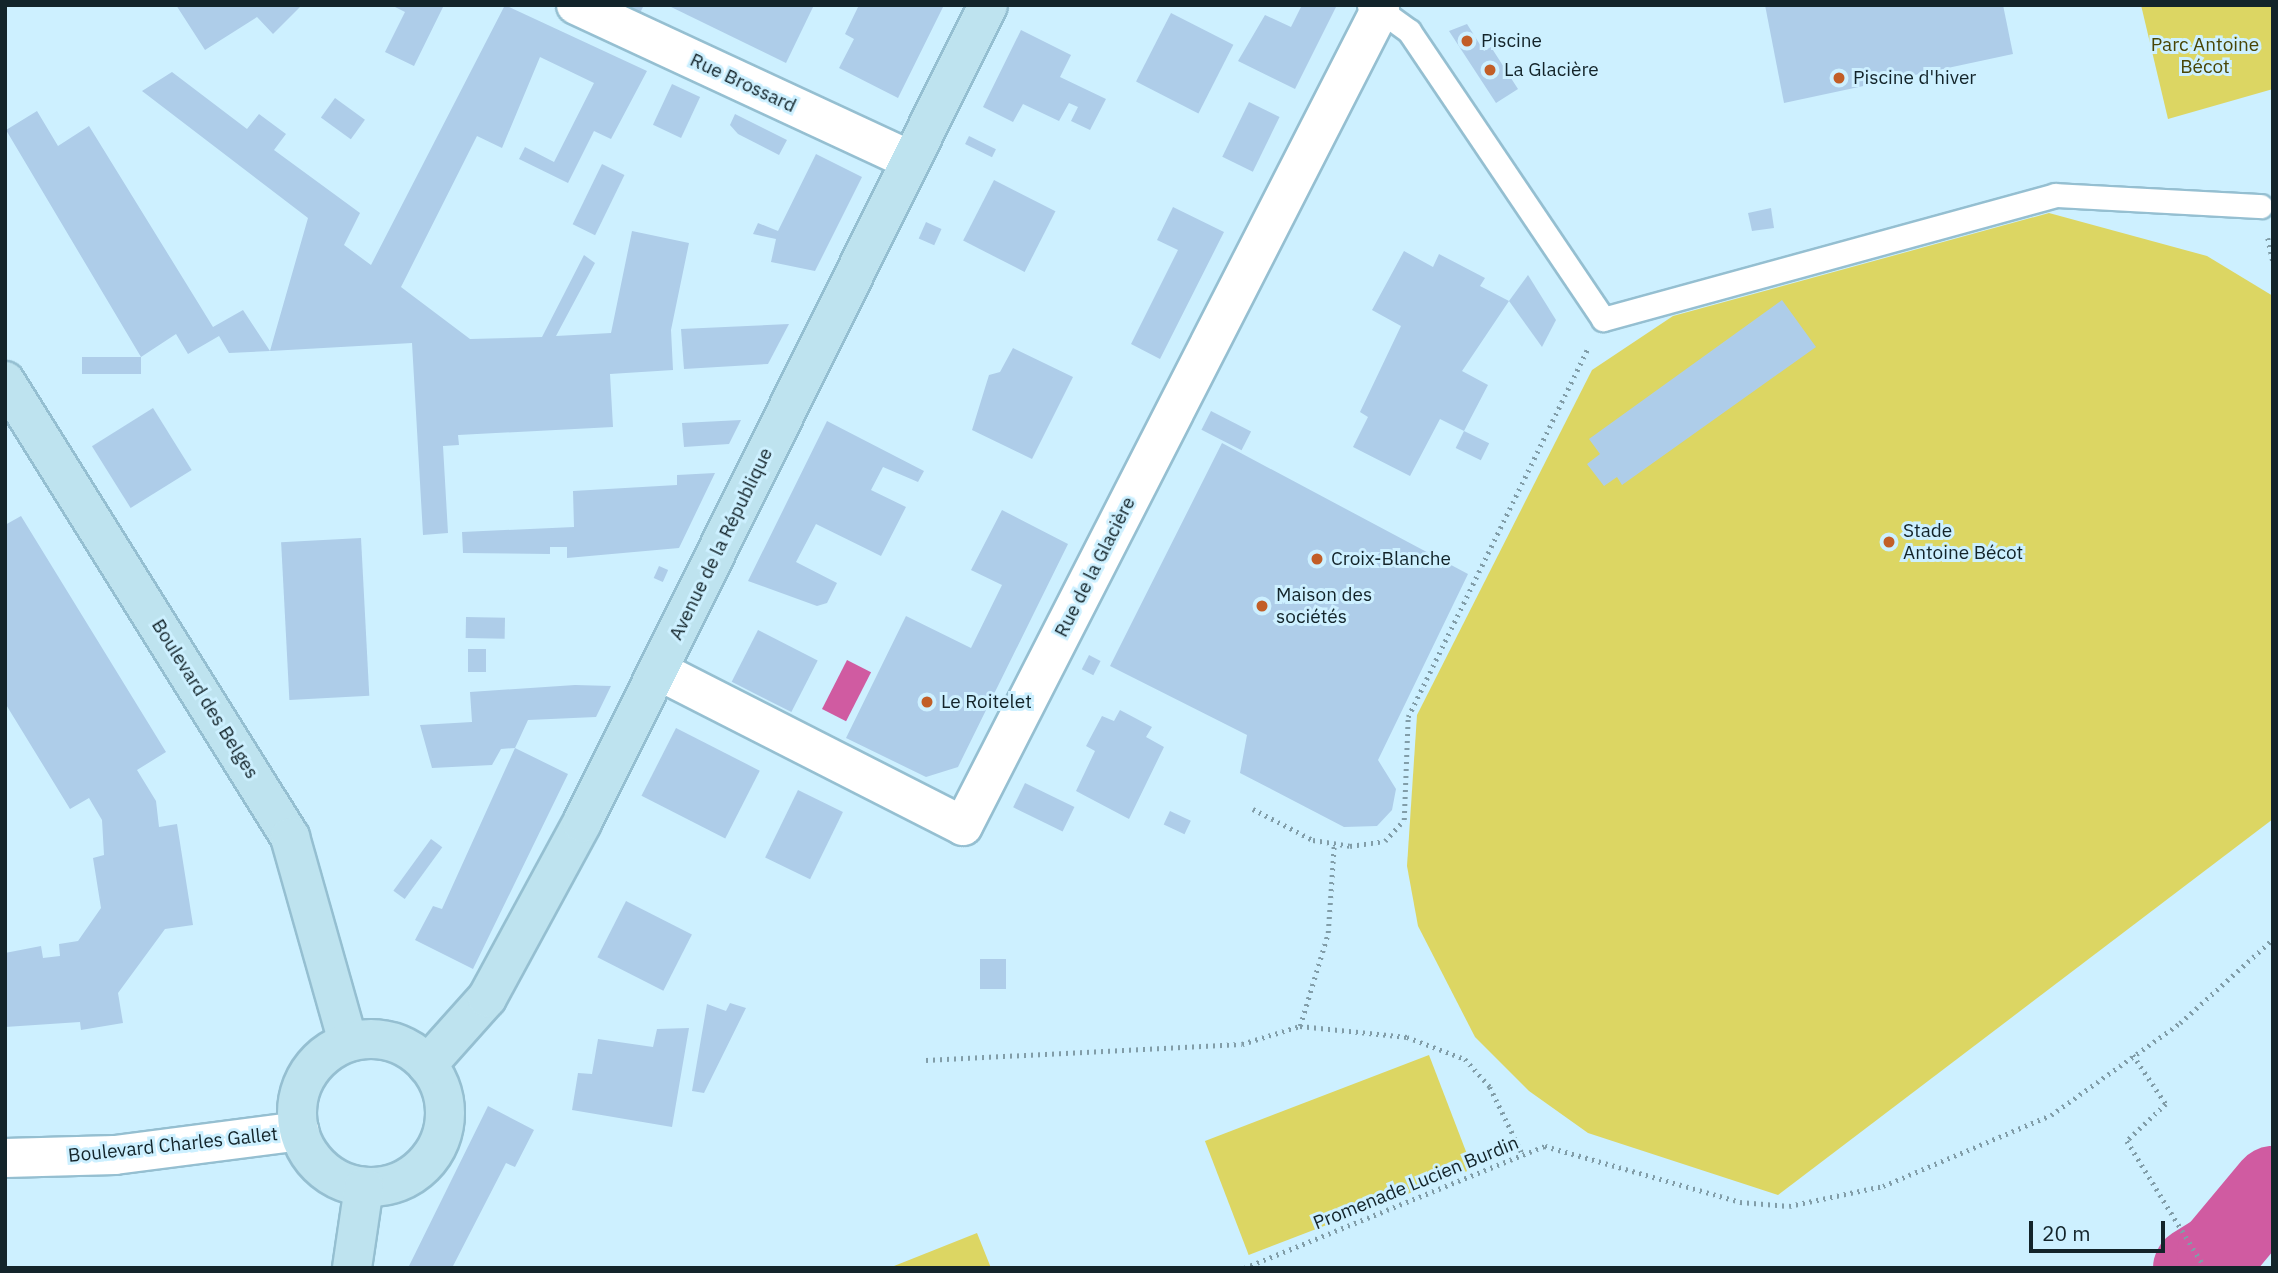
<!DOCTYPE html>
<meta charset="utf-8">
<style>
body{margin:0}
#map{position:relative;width:2278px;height:1273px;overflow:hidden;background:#cdf0ff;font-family:"IBM Plex Sans",sans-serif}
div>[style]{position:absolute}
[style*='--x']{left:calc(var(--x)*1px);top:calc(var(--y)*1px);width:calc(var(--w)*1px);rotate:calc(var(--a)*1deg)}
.green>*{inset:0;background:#dcd663;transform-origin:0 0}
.water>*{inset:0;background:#d05ba1;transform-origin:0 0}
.river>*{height:82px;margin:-41px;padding:0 41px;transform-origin:41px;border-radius:41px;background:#d05ba1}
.building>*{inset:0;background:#aecde9;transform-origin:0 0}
.path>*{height:4.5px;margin-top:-2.25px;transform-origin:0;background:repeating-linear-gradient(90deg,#819da8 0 2px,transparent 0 7px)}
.roads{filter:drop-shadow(2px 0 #95bfd1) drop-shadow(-2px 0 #95bfd1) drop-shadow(0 2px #95bfd1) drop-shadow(0 -2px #95bfd1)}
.lane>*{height:23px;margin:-11.5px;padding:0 11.5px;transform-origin:11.5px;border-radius:11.5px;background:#fff}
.street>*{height:38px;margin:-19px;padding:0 19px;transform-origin:19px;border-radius:19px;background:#fff}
.secondary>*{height:38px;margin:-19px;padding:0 19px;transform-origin:19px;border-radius:19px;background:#bee3ef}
.secondary>.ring{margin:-19px;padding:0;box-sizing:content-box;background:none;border:38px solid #bee3ef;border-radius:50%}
.dots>*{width:19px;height:19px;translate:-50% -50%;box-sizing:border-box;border:4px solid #cdf0ff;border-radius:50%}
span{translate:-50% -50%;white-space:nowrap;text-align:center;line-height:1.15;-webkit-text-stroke:6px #cdf0ff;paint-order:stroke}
.poi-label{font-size:19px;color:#13242a}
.left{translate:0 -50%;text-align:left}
.park-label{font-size:19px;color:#484505}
.street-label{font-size:19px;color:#13242a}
.frame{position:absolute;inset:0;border:7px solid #13242a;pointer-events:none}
.scale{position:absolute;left:2029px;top:1221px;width:136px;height:32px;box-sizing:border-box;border:4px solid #13242a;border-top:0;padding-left:9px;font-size:21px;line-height:24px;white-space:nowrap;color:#13242a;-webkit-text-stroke:5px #cdf0ff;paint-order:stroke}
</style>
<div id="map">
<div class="green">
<div style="clip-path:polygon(2141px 5px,2273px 5px,2273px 89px,2168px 119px)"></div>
<div style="clip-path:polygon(2049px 213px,2207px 256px,2273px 296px,2273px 819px,1778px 1195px,1588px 1133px,1529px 1091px,1475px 1037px,1418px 926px,1407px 866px,1417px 715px,1592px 370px,1673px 316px)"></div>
<div style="left:1429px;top:1055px;width:122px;height:240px;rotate:69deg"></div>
<div style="clip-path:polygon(977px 1233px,991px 1268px,889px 1268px)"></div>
</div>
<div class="water">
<div style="left:847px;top:660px;width:27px;height:55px;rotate:27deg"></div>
</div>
<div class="river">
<div style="--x:2194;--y:1268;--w:28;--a:-32"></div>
<div style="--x:2218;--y:1253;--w:86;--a:-50.2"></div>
</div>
<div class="building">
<div style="clip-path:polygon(176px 5px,302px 5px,273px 34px,257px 17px,205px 50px)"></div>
<div style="clip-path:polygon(391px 5px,444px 5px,414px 66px,385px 52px,405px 12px)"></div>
<div style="clip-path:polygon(505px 5px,647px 71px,611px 139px,594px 131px,568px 183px,519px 159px,525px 147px,554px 162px,594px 83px,540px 57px,502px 148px,477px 136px,401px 287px,470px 339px,542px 337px,584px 255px,595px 263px,556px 336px,611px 333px,632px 231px,689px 243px,671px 330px,673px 370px,610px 374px,613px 427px,458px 435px,459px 445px,443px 446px,448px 533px,423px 535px,412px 343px,270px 351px,229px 353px,219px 336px,188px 354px,176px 334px,141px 357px,6px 130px,37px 111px,58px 146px,89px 126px,213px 327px,243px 310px,270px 351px,308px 218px,142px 91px,172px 72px,247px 129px,259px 114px,286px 134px,274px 150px,360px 213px,344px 245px,371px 265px)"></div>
<div style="clip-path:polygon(619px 5px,644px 5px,639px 15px)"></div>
<div style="clip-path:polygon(667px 5px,814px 5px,786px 63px)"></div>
<div style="clip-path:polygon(859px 5px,944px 5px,898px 98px,839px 68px,854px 39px,845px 34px)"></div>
<div style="clip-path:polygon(1302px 5px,1337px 5px,1295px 89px,1238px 61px,1265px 15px,1291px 27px)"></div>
<div style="clip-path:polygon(1765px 5px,2003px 5px,2013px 54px,1784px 103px)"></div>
<div style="left:1171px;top:13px;width:70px;height:77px;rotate:27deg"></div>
<div style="clip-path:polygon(1467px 24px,1484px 51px,1491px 47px,1518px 89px,1496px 103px,1449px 31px)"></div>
<div style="clip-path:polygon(1021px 30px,1071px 55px,1060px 77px,1106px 99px,1090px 130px,1071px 121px,1078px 107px,1069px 103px,1059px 121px,1023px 104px,1013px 122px,983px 107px)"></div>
<div style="left:672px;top:84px;width:31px;height:45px;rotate:25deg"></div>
<div style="left:335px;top:98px;width:37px;height:24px;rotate:36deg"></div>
<div style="left:1249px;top:102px;width:34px;height:61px;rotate:26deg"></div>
<div style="clip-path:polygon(735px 114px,787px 140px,779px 155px,738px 134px,730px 125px)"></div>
<div style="left:969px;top:136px;width:30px;height:9px;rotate:26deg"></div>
<div style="clip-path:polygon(816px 154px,862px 177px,815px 271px,771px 262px,776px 239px,753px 234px,758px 223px,778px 231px)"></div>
<div style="left:602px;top:164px;width:25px;height:67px;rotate:26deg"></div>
<div style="left:994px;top:180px;width:69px;height:68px;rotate:27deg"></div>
<div style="clip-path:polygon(1173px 207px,1224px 232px,1160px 359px,1131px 344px,1178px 250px,1157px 240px)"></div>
<div style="clip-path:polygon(1771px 208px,1774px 228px,1752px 231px,1748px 213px)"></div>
<div style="left:926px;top:222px;width:17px;height:18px;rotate:24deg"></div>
<div style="clip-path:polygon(1404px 251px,1433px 267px,1439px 254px,1485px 278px,1480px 286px,1509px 301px,1462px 371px,1488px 385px,1464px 431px,1440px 419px,1410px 476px,1353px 447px,1368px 417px,1360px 412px,1401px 326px,1372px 310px)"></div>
<div style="clip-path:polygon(1528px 275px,1556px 320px,1542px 347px,1509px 301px)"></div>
<div style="clip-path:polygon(1782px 300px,1816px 347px,1622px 485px,1617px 477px,1604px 486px,1587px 464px,1600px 454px,1589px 439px)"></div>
<div style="clip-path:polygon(789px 324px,768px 364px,684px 369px,681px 329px)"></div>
<div style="clip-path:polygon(1013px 348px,1073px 377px,1032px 459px,972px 430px,989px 375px,1000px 372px)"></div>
<div style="left:141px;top:357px;width:17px;height:59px;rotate:90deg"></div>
<div style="left:153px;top:408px;width:73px;height:72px;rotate:58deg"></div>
<div style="left:1211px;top:411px;width:45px;height:21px;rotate:27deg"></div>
<div style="clip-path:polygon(741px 420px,729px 444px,684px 447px,682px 423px)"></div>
<div style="clip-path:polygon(827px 421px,924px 471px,918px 482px,883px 467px,871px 490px,906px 507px,881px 556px,816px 524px,796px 562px,837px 583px,827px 603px,817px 606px,748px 581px)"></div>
<div style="left:1464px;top:431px;width:28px;height:19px;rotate:26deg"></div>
<div style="clip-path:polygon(1222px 443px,1468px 574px,1378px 760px,1396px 789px,1392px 810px,1377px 826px,1344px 827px,1240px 773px,1247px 735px,1110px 666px)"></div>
<div style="clip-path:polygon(715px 473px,679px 548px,567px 558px,567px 547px,550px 547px,550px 554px,463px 553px,462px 532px,574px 527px,573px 491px,677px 485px,677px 475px)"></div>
<div style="clip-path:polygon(1002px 510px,1068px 544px,958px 767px,926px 777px,846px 738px,906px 616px,971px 648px,1002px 585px,971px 570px)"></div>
<div style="clip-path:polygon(21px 516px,166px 752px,137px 770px,156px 801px,159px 827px,177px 824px,193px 925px,165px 929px,118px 993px,123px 1023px,81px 1030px,80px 1022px,5px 1027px,5px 953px,41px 946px,43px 958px,60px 956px,59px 944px,78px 941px,101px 908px,93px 858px,104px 855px,102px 820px,89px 798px,70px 809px,5px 703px,5px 525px)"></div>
<div style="left:361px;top:538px;width:158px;height:80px;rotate:87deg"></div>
<div style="left:659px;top:566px;width:10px;height:13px;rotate:24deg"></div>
<div style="left:466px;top:617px;width:39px;height:21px;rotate:1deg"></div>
<div style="left:758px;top:630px;width:67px;height:58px;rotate:27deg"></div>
<div style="left:468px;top:649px;width:18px;height:23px"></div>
<div style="left:1089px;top:655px;width:13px;height:16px;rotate:27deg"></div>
<div style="clip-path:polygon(575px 685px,611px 686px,596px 717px,528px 720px,515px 748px,501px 749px,492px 765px,432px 768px,420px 725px,472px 722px,470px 692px)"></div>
<div style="clip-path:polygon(1120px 710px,1152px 727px,1146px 737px,1164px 747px,1129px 819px,1076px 791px,1095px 751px,1086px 746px,1102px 716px,1114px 721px)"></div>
<div style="left:676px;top:728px;width:94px;height:76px;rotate:27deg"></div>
<div style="clip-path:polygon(515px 748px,568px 774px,473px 969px,415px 940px,433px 906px,442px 909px)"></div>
<div style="left:1025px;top:783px;width:55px;height:27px;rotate:26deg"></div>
<div style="left:798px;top:790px;width:50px;height:75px;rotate:26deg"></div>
<div style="left:1170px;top:811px;width:23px;height:15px;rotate:25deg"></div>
<div style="left:431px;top:839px;width:14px;height:64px;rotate:36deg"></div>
<div style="left:626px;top:901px;width:74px;height:63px;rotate:27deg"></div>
<div style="left:980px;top:959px;width:26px;height:30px"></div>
<div style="clip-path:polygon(730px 1003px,746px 1008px,704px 1093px,692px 1091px,707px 1004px,726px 1011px)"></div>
<div style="clip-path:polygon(689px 1028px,672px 1127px,572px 1110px,578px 1073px,592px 1074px,598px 1039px,653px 1047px,657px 1029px)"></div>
<div style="clip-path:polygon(488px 1106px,534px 1130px,515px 1167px,506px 1163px,452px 1268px,408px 1268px)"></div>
</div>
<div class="path">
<div style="--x:2268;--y:238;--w:24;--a:78"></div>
<div style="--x:1253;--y:809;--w:68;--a:27.3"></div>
<div style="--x:1313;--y:840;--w:37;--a:9"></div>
<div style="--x:1350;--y:846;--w:35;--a:-8"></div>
<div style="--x:1385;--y:841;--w:28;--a:-48"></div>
<div style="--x:1404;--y:820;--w:103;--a:-87.8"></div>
<div style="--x:1408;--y:717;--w:411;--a:-64"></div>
<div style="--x:1300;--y:1026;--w:97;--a:-73.2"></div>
<div style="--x:1328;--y:933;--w:89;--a:-86.1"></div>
<div style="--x:2133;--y:1055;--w:59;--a:56"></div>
<div style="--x:2166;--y:1104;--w:54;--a:136.5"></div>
<div style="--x:2127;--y:1141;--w:149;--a:58.4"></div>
<div style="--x:926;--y:1060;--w:316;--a:-2.9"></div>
<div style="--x:1242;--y:1044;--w:61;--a:-17.2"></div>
<div style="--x:1300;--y:1026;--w:108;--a:5.9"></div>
<div style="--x:1407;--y:1037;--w:62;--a:20.8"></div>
<div style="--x:1465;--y:1059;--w:38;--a:48"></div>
<div style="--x:1490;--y:1087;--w:76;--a:64.1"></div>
<div style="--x:1244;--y:1268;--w:325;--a:-22.1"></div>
<div style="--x:1545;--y:1146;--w:203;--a:16"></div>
<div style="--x:1740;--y:1202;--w:49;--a:4.7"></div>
<div style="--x:1789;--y:1206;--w:96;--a:-12"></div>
<div style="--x:1883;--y:1186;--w:182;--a:-22.9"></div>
<div style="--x:2051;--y:1115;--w:158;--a:-35.5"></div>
<div style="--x:2180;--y:1023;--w:125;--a:-42.1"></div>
</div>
<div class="roads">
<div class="lane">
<div style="--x:1380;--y:10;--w:36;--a:36"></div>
<div style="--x:1409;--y:31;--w:347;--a:56"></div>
<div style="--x:1603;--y:319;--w:469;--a:-15.3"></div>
<div style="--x:2055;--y:195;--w:206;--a:3.1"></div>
</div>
<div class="street">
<div style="--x:576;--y:5;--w:368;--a:24.9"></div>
<div style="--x:659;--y:671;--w:341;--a:27"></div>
<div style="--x:963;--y:826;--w:916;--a:-62.93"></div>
<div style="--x:1380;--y:10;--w:6;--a:-121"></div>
<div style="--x:5;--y:1158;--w:110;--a:-1.6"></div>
<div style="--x:115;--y:1155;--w:186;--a:-7.4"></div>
</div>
<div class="secondary">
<div style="--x:5;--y:381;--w:538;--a:57.99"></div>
<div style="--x:290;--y:837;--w:213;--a:74.2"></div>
<div class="ring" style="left:297px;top:1039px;width:110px;height:110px"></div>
<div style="--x:427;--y:1065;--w:90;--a:-48.2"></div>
<div style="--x:487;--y:998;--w:199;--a:-61.5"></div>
<div style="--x:582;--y:823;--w:913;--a:-63.6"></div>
<div style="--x:352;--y:1268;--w:82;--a:-81.6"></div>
</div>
</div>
<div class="dots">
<div style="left:1467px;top:41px;background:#c25e27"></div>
<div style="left:1490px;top:70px;background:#c25e27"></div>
<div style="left:1839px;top:78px;background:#c25e27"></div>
<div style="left:1889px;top:542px;background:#c25e27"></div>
<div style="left:1317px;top:559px;background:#c25e27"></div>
<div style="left:1262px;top:606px;background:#c25e27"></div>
<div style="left:927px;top:702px;background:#c25e27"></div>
</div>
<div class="poi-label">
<span class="left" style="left:1481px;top:41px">Piscine</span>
<span class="left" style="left:1504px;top:70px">La Glacière</span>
<span class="left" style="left:1853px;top:78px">Piscine d'hiver</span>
<span class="left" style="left:1903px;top:542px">Stade<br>Antoine Bécot</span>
<span class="left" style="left:1331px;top:559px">Croix-Blanche</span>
<span class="left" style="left:1276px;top:606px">Maison des<br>sociétés</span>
<span class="left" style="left:941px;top:702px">Le Roitelet</span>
</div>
<div class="park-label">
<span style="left:2205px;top:56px">Parc Antoine<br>Bécot</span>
</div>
<div class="street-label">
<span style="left:743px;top:83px;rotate:25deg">Rue Brossard</span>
<span style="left:721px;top:544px;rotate:-64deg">Avenue de la République</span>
<span style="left:1095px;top:567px;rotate:-63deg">Rue de la Glacière</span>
<span style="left:205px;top:699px;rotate:58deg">Boulevard des Belges</span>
<span style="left:173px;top:1145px;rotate:-6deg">Boulevard Charles Gallet</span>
<span style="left:1416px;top:1183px;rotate:-22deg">Promenade Lucien Burdin</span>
</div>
<div class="frame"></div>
<div class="scale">20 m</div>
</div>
